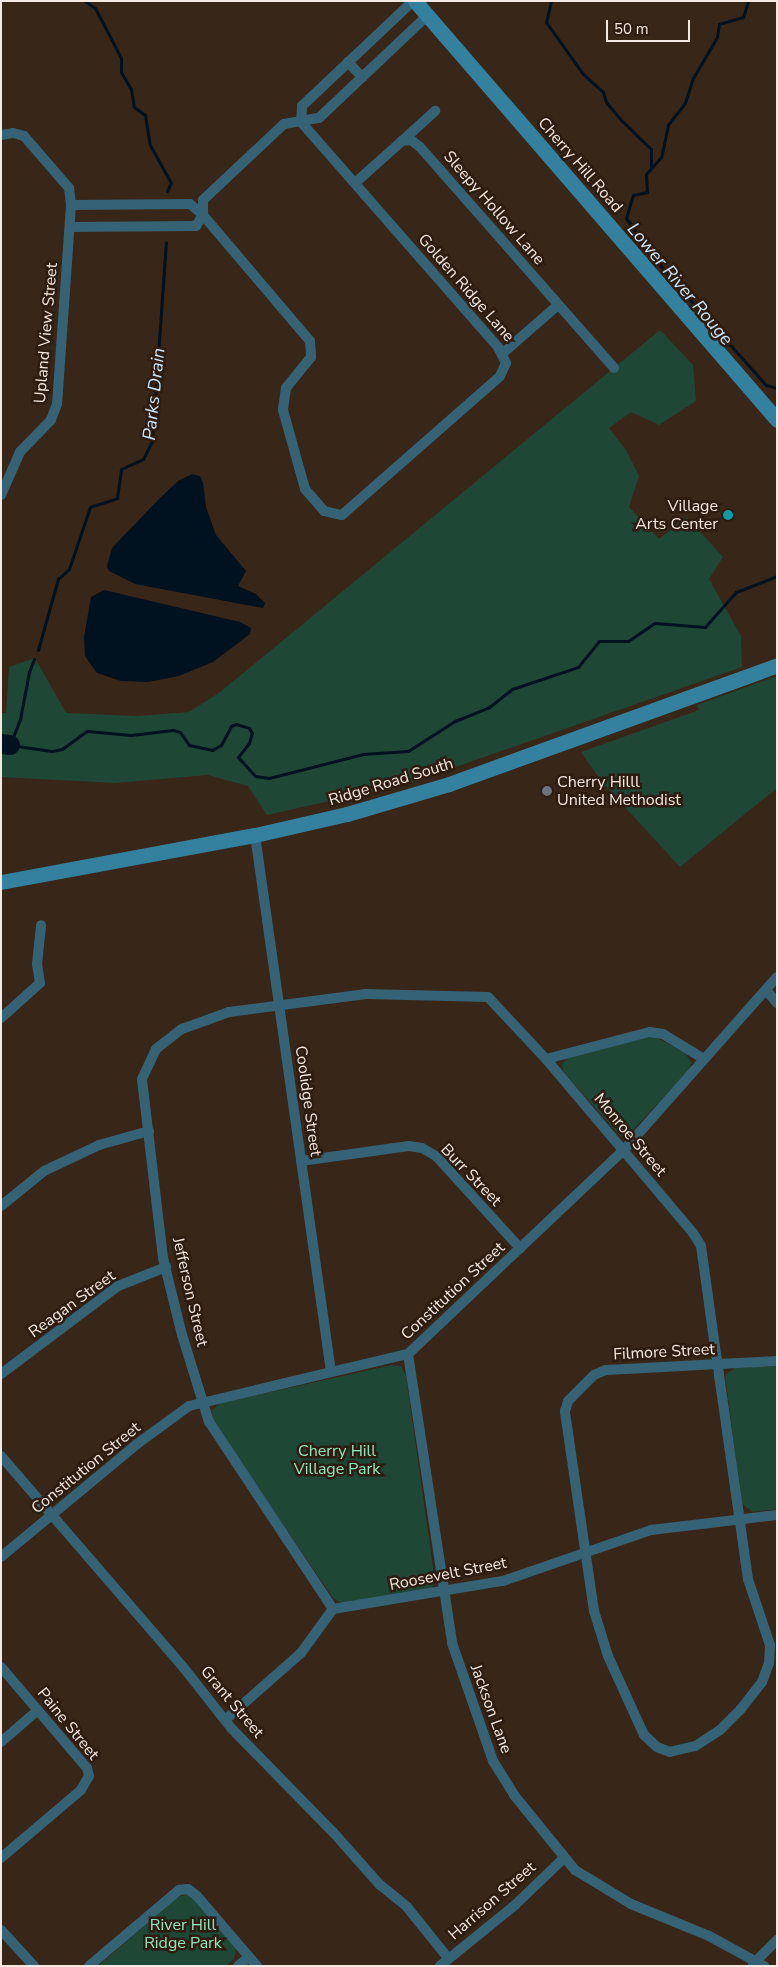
<!DOCTYPE html>
<style>
body{margin:0}
#map{position:relative;width:778px;height:1967px;overflow:hidden;background:#382618;font-family:"Nunito Sans",sans-serif}
div>[style]{position:absolute}
[style*='--x']{left:calc(var(--x)*1px);top:calc(var(--y)*1px);width:calc(var(--w)*1px);rotate:calc(var(--a)*1deg)}
.green>*{inset:0;background:#1f4736}
.water>*{inset:0;background:#00111f}
.stream>*{height:3px;margin:-1.5px;padding:0 1.5px;transform-origin:1.5px;border-radius:1.5px;background:#00111f}
.river>*{height:20px;margin:-10px;padding:0 10px;transform-origin:10px;border-radius:10px;background:#00111f}
.street>*{height:10px;margin:-5px;padding:0 5px;transform-origin:5px;border-radius:5px;background:#366275}
.secondary>*{height:15px;margin:-7.5px;padding:0 7.5px;transform-origin:7.5px;border-radius:7.5px;background:#34819f}
.dots>*{width:14px;height:14px;translate:-50% -50%;box-sizing:border-box;border:2px solid #2d1c0f;border-radius:50%}
span{translate:-50% -50%;white-space:nowrap;text-align:center;line-height:1.15;-webkit-text-stroke:5px #2d1c0f;paint-order:stroke}
.street-label{font-size:16px;color:#f5e8e0}
.poi-label{font-size:16px;color:#f5e8e0}
.right{translate:-100% -50%;text-align:right}
.left{translate:0 -50%;text-align:left}
.park-label{font-size:16px;color:#93e6bf}
.water-label{font-size:18px;color:#cee7fc;font-style:italic}
.frame{position:absolute;inset:0;border:2px solid #f5e8e0;pointer-events:none}
.scale{position:absolute;left:606px;top:20px;width:84px;height:22px;box-sizing:border-box;border:2px solid #f5e8e0;border-top:0;padding-left:6px;font-size:15px;line-height:18px;white-space:nowrap;color:#f5e8e0;-webkit-text-stroke:4px #2d1c0f;paint-order:stroke}
</style>
<div id="map">
<div class="green">
<div style="clip-path:polygon(660px 330px,693px 365px,696px 401px,659px 425px,631px 412px,609px 428px,626px 450px,639px 476px,629px 507px,659px 539px,687px 517px,723px 557px,709px 579px,741px 636px,742px 667px,410px 783px,267px 815px,248px 786px,208px 775px,115px 783px,1px 777px,1px 713px,6px 713px,9px 667px,35px 658px,66px 713px,137px 716px,189px 712px,219px 693px)"></div>
<div style="clip-path:polygon(777px 676px,777px 788px,680px 867px,602px 782px,581px 752px,699px 710px,697px 705px)"></div>
<div style="clip-path:polygon(654px 1036px,685px 1053px,691px 1062px,690px 1069px,631px 1132px,620px 1136px,563px 1071px,562px 1064px,570px 1056px)"></div>
<div style="clip-path:polygon(392px 1365px,401px 1366px,406px 1376px,435px 1582px,431px 1589px,342px 1603px,333px 1598px,213px 1420px,212px 1410px,221px 1403px)"></div>
<div style="clip-path:polygon(777px 1366px,777px 1509px,753px 1512px,742px 1504px,725px 1375px,735px 1368px)"></div>
<div style="clip-path:polygon(187px 1894px,193px 1898px,236px 1949px,234px 1959px,226px 1966px,98px 1966px,177px 1898px)"></div>
</div>
<div class="water">
<div style="clip-path:polygon(192px 474px,200px 476px,203px 483px,206px 507px,216px 535px,246px 571px,238px 586px,256px 594px,265px 603px,263px 608px,135px 584px,109px 571px,107px 566px,112px 548px,158px 500px,178px 481px)"></div>
<div style="clip-path:polygon(104px 590px,240px 622px,251px 628px,250px 634px,213px 662px,179px 676px,148px 682px,121px 681px,97px 673px,85px 656px,84px 637px,91px 597px)"></div>
</div>
<div class="stream">
<div style="--x:85;--y:1;--w:12;--a:35"></div>
<div style="--x:95;--y:8;--w:56;--a:62.5"></div>
<div style="--x:121;--y:58;--w:14;--a:90"></div>
<div style="--x:121;--y:72;--w:20;--a:60"></div>
<div style="--x:131;--y:89;--w:18;--a:81"></div>
<div style="--x:134;--y:107;--w:14;--a:36"></div>
<div style="--x:145;--y:115;--w:30;--a:81"></div>
<div style="--x:150;--y:145;--w:43;--a:61.1"></div>
<div style="--x:171;--y:183;--w:9;--a:117"></div>
<div style="--x:551;--y:1;--w:22;--a:103"></div>
<div style="--x:546;--y:22;--w:64;--a:54.6"></div>
<div style="--x:583;--y:74;--w:27;--a:42"></div>
<div style="--x:603;--y:92;--w:10;--a:73"></div>
<div style="--x:606;--y:102;--w:25;--a:50"></div>
<div style="--x:622;--y:121;--w:40;--a:44"></div>
<div style="--x:651;--y:149;--w:17;--a:90"></div>
<div style="--x:748;--y:1;--w:17;--a:107"></div>
<div style="--x:743;--y:17;--w:25;--a:164"></div>
<div style="--x:719;--y:24;--w:13;--a:99"></div>
<div style="--x:717;--y:37;--w:48;--a:120.3"></div>
<div style="--x:693;--y:78;--w:26;--a:108"></div>
<div style="--x:685;--y:103;--w:28;--a:128"></div>
<div style="--x:668;--y:125;--w:33;--a:102"></div>
<div style="--x:661;--y:157;--w:23;--a:131"></div>
<div style="--x:646;--y:174;--w:18;--a:87"></div>
<div style="--x:647;--y:192;--w:14;--a:168"></div>
<div style="--x:633;--y:195;--w:24;--a:107"></div>
<div style="--x:626;--y:218;--w:69;--a:53.8"></div>
<div style="--x:667;--y:274;--w:149;--a:48.3"></div>
<div style="--x:766;--y:385;--w:11;--a:15"></div>
<div style="--x:38;--y:650;--w:74;--a:-74.3"></div>
<div style="--x:58;--y:579;--w:15;--a:-42"></div>
<div style="--x:69;--y:569;--w:65;--a:-71.3"></div>
<div style="--x:90;--y:507;--w:28;--a:-18"></div>
<div style="--x:117;--y:498;--w:29;--a:-82"></div>
<div style="--x:121;--y:469;--w:24;--a:-24"></div>
<div style="--x:143;--y:459;--w:20;--a:-63"></div>
<div style="--x:152;--y:441;--w:199;--a:-86"></div>
<div style="--x:34;--y:659;--w:14;--a:111"></div>
<div style="--x:29;--y:672;--w:48;--a:100.8"></div>
<div style="--x:20;--y:719;--w:28;--a:111"></div>
<div style="--x:10;--y:745;--w:42;--a:8.1"></div>
<div style="--x:52;--y:751;--w:10;--a:-11"></div>
<div style="--x:62;--y:749;--w:31;--a:-36"></div>
<div style="--x:87;--y:731;--w:44;--a:5.2"></div>
<div style="--x:131;--y:735;--w:42;--a:-6.8"></div>
<div style="--x:173;--y:730;--w:7;--a:16"></div>
<div style="--x:180;--y:732;--w:16;--a:55"></div>
<div style="--x:189;--y:745;--w:24;--a:12"></div>
<div style="--x:212;--y:750;--w:10;--a:-29"></div>
<div style="--x:221;--y:745;--w:21;--a:-62"></div>
<div style="--x:231;--y:726;--w:5;--a:-22"></div>
<div style="--x:236;--y:724;--w:14;--a:17"></div>
<div style="--x:249;--y:728;--w:6;--a:59"></div>
<div style="--x:252;--y:733;--w:10;--a:107"></div>
<div style="--x:249;--y:743;--w:18;--a:128"></div>
<div style="--x:238;--y:757;--w:25;--a:48"></div>
<div style="--x:255;--y:776;--w:14;--a:8"></div>
<div style="--x:269;--y:778;--w:97;--a:-14.3"></div>
<div style="--x:363;--y:754;--w:45;--a:-3.8"></div>
<div style="--x:408;--y:751;--w:56;--a:-32.6"></div>
<div style="--x:455;--y:721;--w:35;--a:-22"></div>
<div style="--x:488;--y:708;--w:31;--a:-38"></div>
<div style="--x:512;--y:689;--w:70;--a:-18.4"></div>
<div style="--x:578;--y:667;--w:33;--a:-51"></div>
<div style="--x:599;--y:641;--w:29;--a:0"></div>
<div style="--x:628;--y:641;--w:32;--a:-34"></div>
<div style="--x:655;--y:623;--w:50;--a:4.6"></div>
<div style="--x:705;--y:627;--w:47;--a:-48.5"></div>
<div style="--x:736;--y:592;--w:44;--a:-21.3"></div>
</div>
<div class="river">
<div style="--x:1;--y:744;--w:9;--a:6"></div>
</div>
<div class="street">
<div style="--x:348;--y:62;--w:21;--a:47"></div>
<div style="--x:301;--y:122;--w:16;--a:-86"></div>
<div style="--x:302;--y:106;--w:153;--a:-43.4"></div>
<div style="--x:1;--y:135;--w:12;--a:-9"></div>
<div style="--x:13;--y:133;--w:11;--a:15"></div>
<div style="--x:24;--y:136;--w:69;--a:49.1"></div>
<div style="--x:69;--y:188;--w:17;--a:83"></div>
<div style="--x:71;--y:205;--w:199;--a:94"></div>
<div style="--x:57;--y:404;--w:17;--a:111"></div>
<div style="--x:51;--y:420;--w:45;--a:134.1"></div>
<div style="--x:20;--y:452;--w:47;--a:113.8"></div>
<div style="--x:402;--y:141;--w:45;--a:-42.3"></div>
<div style="--x:355;--y:183;--w:63;--a:-41.8"></div>
<div style="--x:402;--y:141;--w:9;--a:-6"></div>
<div style="--x:411;--y:140;--w:11;--a:38"></div>
<div style="--x:420;--y:147;--w:294;--a:48.7"></div>
<div style="--x:71;--y:205;--w:119;--a:-0.5"></div>
<div style="--x:190;--y:204;--w:17;--a:40"></div>
<div style="--x:203;--y:215;--w:165;--a:49.7"></div>
<div style="--x:310;--y:341;--w:16;--a:86"></div>
<div style="--x:311;--y:357;--w:40;--a:129"></div>
<div style="--x:286;--y:388;--w:22;--a:98"></div>
<div style="--x:283;--y:410;--w:82;--a:74.4"></div>
<div style="--x:305;--y:489;--w:29;--a:49"></div>
<div style="--x:324;--y:511;--w:18;--a:13"></div>
<div style="--x:342;--y:515;--w:210;--a:-41.3"></div>
<div style="--x:500;--y:376;--w:14;--a:-65"></div>
<div style="--x:506;--y:363;--w:18;--a:-117"></div>
<div style="--x:498;--y:347;--w:299;--a:-131.2"></div>
<div style="--x:71;--y:227;--w:125;--a:-0.5"></div>
<div style="--x:196;--y:226;--w:13;--a:-58"></div>
<div style="--x:203;--y:215;--w:15;--a:-90"></div>
<div style="--x:203;--y:200;--w:111;--a:-43.2"></div>
<div style="--x:284;--y:124;--w:36;--a:-10"></div>
<div style="--x:319;--y:118;--w:149;--a:-43.4"></div>
<div style="--x:503;--y:353;--w:73;--a:-41.1"></div>
<div style="--x:255;--y:835;--w:542;--a:81.94"></div>
<div style="--x:767;--y:991;--w:16;--a:50"></div>
<div style="--x:1;--y:1018;--w:52;--a:-41.9"></div>
<div style="--x:40;--y:983;--w:19;--a:-99"></div>
<div style="--x:37;--y:964;--w:39;--a:-84"></div>
<div style="--x:546;--y:1059;--w:107;--a:-14.6"></div>
<div style="--x:650;--y:1032;--w:13;--a:9"></div>
<div style="--x:663;--y:1034;--w:48;--a:31.4"></div>
<div style="--x:301;--y:1161;--w:109;--a:-7.9"></div>
<div style="--x:409;--y:1146;--w:13;--a:9"></div>
<div style="--x:422;--y:1148;--w:16;--a:30"></div>
<div style="--x:436;--y:1156;--w:125;--a:47.6"></div>
<div style="--x:1;--y:1206;--w:55;--a:-39.1"></div>
<div style="--x:44;--y:1171;--w:61;--a:-25.3"></div>
<div style="--x:99;--y:1145;--w:52;--a:-15.6"></div>
<div style="--x:408;--y:1354;--w:292;--a:81.3"></div>
<div style="--x:452;--y:1643;--w:125;--a:70.8"></div>
<div style="--x:493;--y:1761;--w:40;--a:58"></div>
<div style="--x:514;--y:1795;--w:97;--a:50.9"></div>
<div style="--x:575;--y:1870;--w:66;--a:31.3"></div>
<div style="--x:631;--y:1904;--w:84;--a:22.3"></div>
<div style="--x:709;--y:1936;--w:63;--a:28.6"></div>
<div style="--x:1;--y:1374;--w:146;--a:-36.9"></div>
<div style="--x:118;--y:1286;--w:52;--a:-21.6"></div>
<div style="--x:1;--y:1456;--w:279;--a:49.2"></div>
<div style="--x:183;--y:1667;--w:79;--a:51.7"></div>
<div style="--x:232;--y:1729;--w:144;--a:45.6"></div>
<div style="--x:333;--y:1832;--w:69;--a:48.5"></div>
<div style="--x:379;--y:1884;--w:36;--a:39"></div>
<div style="--x:407;--y:1907;--w:65;--a:51.2"></div>
<div style="--x:1;--y:1557;--w:177;--a:-39.7"></div>
<div style="--x:137;--y:1444;--w:64;--a:-36.2"></div>
<div style="--x:189;--y:1406;--w:225;--a:-13.4"></div>
<div style="--x:408;--y:1354;--w:296;--a:-43.4"></div>
<div style="--x:623;--y:1151;--w:232;--a:-48.5"></div>
<div style="--x:333;--y:1609;--w:224;--a:-123.5"></div>
<div style="--x:209;--y:1422;--w:91;--a:-107.2"></div>
<div style="--x:182;--y:1335;--w:79;--a:-103.9"></div>
<div style="--x:163;--y:1258;--w:180;--a:-96.7"></div>
<div style="--x:142;--y:1079;--w:33;--a:-65"></div>
<div style="--x:156;--y:1049;--w:33;--a:-38"></div>
<div style="--x:182;--y:1029;--w:50;--a:-19.9"></div>
<div style="--x:229;--y:1012;--w:138;--a:-7.5"></div>
<div style="--x:366;--y:994;--w:122;--a:1.4"></div>
<div style="--x:488;--y:997;--w:85;--a:46.9"></div>
<div style="--x:546;--y:1059;--w:228;--a:49.8"></div>
<div style="--x:693;--y:1233;--w:15;--a:58"></div>
<div style="--x:701;--y:1246;--w:109;--a:82.1"></div>
<div style="--x:716;--y:1354;--w:10;--a:79"></div>
<div style="--x:718;--y:1364;--w:11;--a:85"></div>
<div style="--x:719;--y:1375;--w:134;--a:81.9"></div>
<div style="--x:738;--y:1508;--w:72;--a:82"></div>
<div style="--x:748;--y:1579;--w:70;--a:71.6"></div>
<div style="--x:770;--y:1645;--w:18;--a:93"></div>
<div style="--x:769;--y:1663;--w:20;--a:110"></div>
<div style="--x:762;--y:1682;--w:34;--a:128"></div>
<div style="--x:741;--y:1709;--w:30;--a:135"></div>
<div style="--x:720;--y:1730;--w:30;--a:147"></div>
<div style="--x:695;--y:1746;--w:26;--a:167"></div>
<div style="--x:670;--y:1752;--w:14;--a:-159"></div>
<div style="--x:657;--y:1747;--w:18;--a:-137"></div>
<div style="--x:644;--y:1735;--w:87;--a:-114.5"></div>
<div style="--x:608;--y:1656;--w:47;--a:-107.3"></div>
<div style="--x:594;--y:1611;--w:202;--a:-98.3"></div>
<div style="--x:565;--y:1411;--w:10;--a:-73"></div>
<div style="--x:568;--y:1401;--w:37;--a:-45"></div>
<div style="--x:594;--y:1375;--w:13;--a:-23"></div>
<div style="--x:606;--y:1370;--w:39;--a:-3"></div>
<div style="--x:645;--y:1368;--w:73;--a:-3.1"></div>
<div style="--x:718;--y:1364;--w:59;--a:-2.9"></div>
<div style="--x:1;--y:1667;--w:133;--a:49.6"></div>
<div style="--x:87;--y:1768;--w:8;--a:76"></div>
<div style="--x:89;--y:1776;--w:16;--a:120"></div>
<div style="--x:81;--y:1790;--w:105;--a:139.6"></div>
<div style="--x:225;--y:1720;--w:101;--a:-41.4"></div>
<div style="--x:301;--y:1653;--w:54;--a:-54"></div>
<div style="--x:333;--y:1609;--w:172;--a:-9.4"></div>
<div style="--x:503;--y:1581;--w:157;--a:-19"></div>
<div style="--x:651;--y:1530;--w:127;--a:-6.8"></div>
<div style="--x:1;--y:1742;--w:49;--a:-40.9"></div>
<div style="--x:1;--y:1930;--w:49;--a:47.5"></div>
<div style="--x:753;--y:1964;--w:34;--a:-45"></div>
<div style="--x:89;--y:1966;--w:118;--a:-40.2"></div>
<div style="--x:179;--y:1890;--w:9;--a:-6"></div>
<div style="--x:188;--y:1889;--w:11;--a:38"></div>
<div style="--x:197;--y:1896;--w:92;--a:49.4"></div>
<div style="--x:238;--y:1966;--w:14;--a:-39"></div>
<div style="--x:440;--y:1966;--w:97;--a:-39.1"></div>
<div style="--x:515;--y:1905;--w:68;--a:-43.8"></div>
</div>
<div class="secondary">
<div style="--x:415;--y:1;--w:554;--a:49.17"></div>
<div style="--x:1;--y:882;--w:258;--a:-10.5"></div>
<div style="--x:255;--y:835;--w:94;--a:-12.9"></div>
<div style="--x:347;--y:814;--w:106;--a:-16.4"></div>
<div style="--x:449;--y:784;--w:349;--a:-19.9"></div>
</div>
<div class="dots">
<div style="left:728px;top:515px;background:#0f9aa8"></div>
<div style="left:547px;top:791px;background:#6b7280"></div>
</div>
<div class="street-label">
<span style="left:580px;top:165px;rotate:49deg">Cherry Hill Road</span>
<span style="left:494px;top:208px;rotate:49deg">Sleepy Hollow Lane</span>
<span style="left:466px;top:288px;rotate:49deg">Golden Ridge Lane</span>
<span style="left:46px;top:333px;rotate:-85deg">Upland View Street</span>
<span style="left:391px;top:782px;rotate:-17deg">Ridge Road South</span>
<span style="left:308px;top:1101px;rotate:82deg">Coolidge Street</span>
<span style="left:630px;top:1135px;rotate:50deg">Monroe Street</span>
<span style="left:471px;top:1175px;rotate:46deg">Burr Street</span>
<span style="left:453px;top:1291px;rotate:-43deg">Constitution Street</span>
<span style="left:190px;top:1292px;rotate:77deg">Jefferson Street</span>
<span style="left:72px;top:1304px;rotate:-36deg">Reagan Street</span>
<span style="left:664px;top:1352px;rotate:-3deg">Filmore Street</span>
<span style="left:86px;top:1468px;rotate:-39deg">Constitution Street</span>
<span style="left:448px;top:1574px;rotate:-11deg">Roosevelt Street</span>
<span style="left:232px;top:1702px;rotate:50deg">Grant Street</span>
<span style="left:491px;top:1709px;rotate:70deg">Jackson Lane</span>
<span style="left:68px;top:1724px;rotate:51deg">Paine Street</span>
<span style="left:492px;top:1901px;rotate:-41deg">Harrison Street</span>
</div>
<div class="poi-label">
<span class="right" style="left:718px;top:515px">Village<br>Arts Center</span>
<span class="left" style="left:557px;top:791px">Cherry Hilll<br>United Methodist</span>
</div>
<div class="park-label">
<span style="left:337px;top:1460px">Cherry Hill<br>Village Park</span>
<span style="left:183px;top:1934px">River Hill<br>Ridge Park</span>
</div>
<div class="water-label">
<span style="left:680px;top:284px;rotate:50deg">Lower River Rouge</span>
<span style="left:154px;top:394px;rotate:-84deg">Parks Drain</span>
</div>
<div class="frame"></div>
<div class="scale">50 m</div>
</div>
